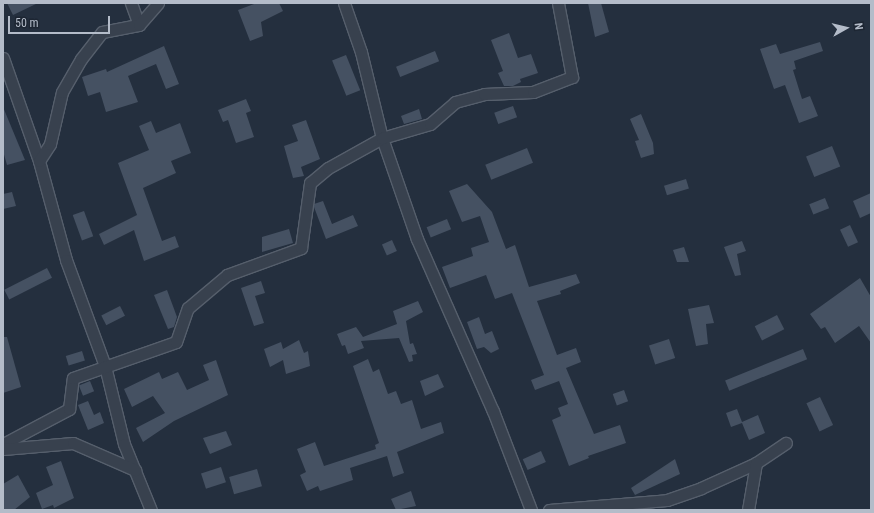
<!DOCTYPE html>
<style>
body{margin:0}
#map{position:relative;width:874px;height:513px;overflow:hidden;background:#242f3e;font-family:"Roboto Condensed",sans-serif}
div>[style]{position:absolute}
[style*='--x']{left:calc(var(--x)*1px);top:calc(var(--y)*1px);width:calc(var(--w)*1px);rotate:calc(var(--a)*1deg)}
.building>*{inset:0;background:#455162;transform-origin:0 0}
.roads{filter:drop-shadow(1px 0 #565f6c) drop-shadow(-1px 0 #565f6c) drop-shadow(0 1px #565f6c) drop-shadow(0 -1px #565f6c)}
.minor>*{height:11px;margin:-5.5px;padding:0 5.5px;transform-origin:5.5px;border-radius:5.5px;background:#38414e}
span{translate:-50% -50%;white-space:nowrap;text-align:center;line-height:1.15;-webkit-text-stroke:3px #1d2633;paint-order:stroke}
.frame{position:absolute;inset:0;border:4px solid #b4bcc9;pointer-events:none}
.north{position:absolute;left:826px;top:8px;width:40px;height:40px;-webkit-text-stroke:3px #1d2633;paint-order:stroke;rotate:82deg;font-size:11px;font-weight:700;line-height:16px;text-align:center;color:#b4bcc9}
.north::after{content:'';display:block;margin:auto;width:14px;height:18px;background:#b4bcc9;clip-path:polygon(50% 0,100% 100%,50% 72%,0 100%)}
.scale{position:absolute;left:8px;top:16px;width:102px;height:18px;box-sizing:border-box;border:2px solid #b4bcc9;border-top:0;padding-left:5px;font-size:12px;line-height:14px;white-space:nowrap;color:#b4bcc9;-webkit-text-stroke:3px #1d2633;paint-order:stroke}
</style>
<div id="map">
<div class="building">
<div style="clip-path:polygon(7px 3px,38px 3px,13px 15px)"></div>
<div style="clip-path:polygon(257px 3px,279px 3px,283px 11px,261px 22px,263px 36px,250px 41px,238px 10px)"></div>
<div style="clip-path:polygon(588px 3px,601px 3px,609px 32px,595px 37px)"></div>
<div style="clip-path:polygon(509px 33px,518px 58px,531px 54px,538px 73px,520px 79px,521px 82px,513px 86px,504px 86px,498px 73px,503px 71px,491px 40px)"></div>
<div style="clip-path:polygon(820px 42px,823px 51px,794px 61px,796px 69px,793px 70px,802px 99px,810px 96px,818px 116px,799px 123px,785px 85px,774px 89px,760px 49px,776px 44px,780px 54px)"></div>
<div style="clip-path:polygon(164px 46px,179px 84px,166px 89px,156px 64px,128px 76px,138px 102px,106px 112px,100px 92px,88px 96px,82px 77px,106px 69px,107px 72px)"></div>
<div style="left:435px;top:51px;width:11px;height:42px;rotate:68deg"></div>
<div style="left:346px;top:55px;width:38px;height:15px;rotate:68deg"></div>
<div style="clip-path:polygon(246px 99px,251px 111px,246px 113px,254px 137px,236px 143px,228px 120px,223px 122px,218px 110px)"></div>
<div style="left:513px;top:106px;width:12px;height:20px;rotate:70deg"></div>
<div style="clip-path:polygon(3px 107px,25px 160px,7px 165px,3px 151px)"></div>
<div style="clip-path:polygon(419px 109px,422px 119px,404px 124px,401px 116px)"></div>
<div style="clip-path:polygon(641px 114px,653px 143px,654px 154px,641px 158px,635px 141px,639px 140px,630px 119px)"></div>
<div style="clip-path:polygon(306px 120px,320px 159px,301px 167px,304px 176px,293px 178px,284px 146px,298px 141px,292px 125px)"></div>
<div style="clip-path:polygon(151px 121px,156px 133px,180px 123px,191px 153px,171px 161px,176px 173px,143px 188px,162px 241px,175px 236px,179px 247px,144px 261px,134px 230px,104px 245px,99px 234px,137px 215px,118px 163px,149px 150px,139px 126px)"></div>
<div style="left:832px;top:146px;width:22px;height:28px;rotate:68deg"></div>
<div style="left:527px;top:148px;width:16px;height:45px;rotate:68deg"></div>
<div style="left:686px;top:179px;width:10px;height:23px;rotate:73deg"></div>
<div style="clip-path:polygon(467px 184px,492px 212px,506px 249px,515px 245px,529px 287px,576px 274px,580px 283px,560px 291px,561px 294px,537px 301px,557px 355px,576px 348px,581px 362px,566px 368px,594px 434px,620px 425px,626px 443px,588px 456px,589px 458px,569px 466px,552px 420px,561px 416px,558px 408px,568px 404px,559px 381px,535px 390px,531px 380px,544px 375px,512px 293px,495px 299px,486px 275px,450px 288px,442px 267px,473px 256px,471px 248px,489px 242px,480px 216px,462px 222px,449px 191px)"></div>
<div style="clip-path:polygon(12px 192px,16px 206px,3px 209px,3px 194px)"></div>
<div style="clip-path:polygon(871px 193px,871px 213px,860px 218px,853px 201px)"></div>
<div style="left:825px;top:198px;width:11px;height:17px;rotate:68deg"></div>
<div style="clip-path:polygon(323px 201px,332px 224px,353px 215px,358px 226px,326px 239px,314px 207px,314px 204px)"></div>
<div style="left:84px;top:211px;width:27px;height:12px;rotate:70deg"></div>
<div style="left:447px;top:219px;width:11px;height:22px;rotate:68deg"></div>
<div style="left:850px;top:225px;width:19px;height:11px;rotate:65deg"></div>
<div style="clip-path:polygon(289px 229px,293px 243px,262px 252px,262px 237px)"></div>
<div style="left:392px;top:240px;width:12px;height:11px;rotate:66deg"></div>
<div style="clip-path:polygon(742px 241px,746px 251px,737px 254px,741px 275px,735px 276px,724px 247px)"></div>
<div style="clip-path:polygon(684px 247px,689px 262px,677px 262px,673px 250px)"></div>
<div style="left:47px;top:268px;width:11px;height:48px;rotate:63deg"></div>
<div style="clip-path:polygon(860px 278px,871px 297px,871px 343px,859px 326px,835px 343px,825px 327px,821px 329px,810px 314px)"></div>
<div style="clip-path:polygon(261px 281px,265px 293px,255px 296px,264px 323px,254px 326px,241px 288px)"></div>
<div style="clip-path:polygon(167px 290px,177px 317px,174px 327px,168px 329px,154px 295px)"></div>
<div style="clip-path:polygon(418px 301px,423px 312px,406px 321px,410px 344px,413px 343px,417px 354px,412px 355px,413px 361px,409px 362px,399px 338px,361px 341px,364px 348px,348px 354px,345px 345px,342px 346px,337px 334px,356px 327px,363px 337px,397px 324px,393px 311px)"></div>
<div style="clip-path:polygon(709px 305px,714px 323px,706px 324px,708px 344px,696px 346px,688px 309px)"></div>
<div style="left:120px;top:306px;width:11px;height:21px;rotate:63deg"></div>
<div style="left:777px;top:315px;width:16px;height:25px;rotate:63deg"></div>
<div style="clip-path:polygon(479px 317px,485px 334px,492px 331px,499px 349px,491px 353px,484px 347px,477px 349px,467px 322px)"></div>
<div style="clip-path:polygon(3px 337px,7px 337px,21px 387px,3px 393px)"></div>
<div style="left:669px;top:339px;width:20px;height:21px;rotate:72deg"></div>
<div style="clip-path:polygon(299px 340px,304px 353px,308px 351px,310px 366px,286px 374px,283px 360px,270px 367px,264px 349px,281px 342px,283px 349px)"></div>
<div style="left:803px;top:349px;width:11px;height:84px;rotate:68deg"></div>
<div style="left:82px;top:351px;width:10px;height:17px;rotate:73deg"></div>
<div style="clip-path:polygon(368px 359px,373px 372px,379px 369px,388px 394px,396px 391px,401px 404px,412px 400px,421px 429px,441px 422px,444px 433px,397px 452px,404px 473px,393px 477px,387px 456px,350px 468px,353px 480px,320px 491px,318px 486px,307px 491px,300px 475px,306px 472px,297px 449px,315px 442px,324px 466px,376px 449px,375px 445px,379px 443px,353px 366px)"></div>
<div style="clip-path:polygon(216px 360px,228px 395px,174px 421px,143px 442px,136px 428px,165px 413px,153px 396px,132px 407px,124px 389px,159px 372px,162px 379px,178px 372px,187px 390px,209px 380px,203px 365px)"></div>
<div style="clip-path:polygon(438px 374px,444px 387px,425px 396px,420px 381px)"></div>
<div style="left:90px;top:381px;width:11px;height:12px;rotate:68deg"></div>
<div style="left:624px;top:390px;width:12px;height:12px;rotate:70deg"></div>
<div style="left:820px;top:397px;width:31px;height:15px;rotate:65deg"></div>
<div style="clip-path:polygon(88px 401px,94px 415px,100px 412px,104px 423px,88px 430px,78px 405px)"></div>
<div style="clip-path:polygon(737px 409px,742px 422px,758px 415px,765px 433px,749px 440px,742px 423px,731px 427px,726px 413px)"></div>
<div style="clip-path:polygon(226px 431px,232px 445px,210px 454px,203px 438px)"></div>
<div style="left:541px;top:451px;width:12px;height:20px;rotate:66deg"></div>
<div style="clip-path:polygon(675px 459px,680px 474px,635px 495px,631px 488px)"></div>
<div style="clip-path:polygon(61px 461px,74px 498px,54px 508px,53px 505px,42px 509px,36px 493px,53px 485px,46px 467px)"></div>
<div style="left:221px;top:467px;width:16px;height:21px;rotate:72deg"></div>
<div style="left:257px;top:469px;width:18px;height:29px;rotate:74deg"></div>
<div style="clip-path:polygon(18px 475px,30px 497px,14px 510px,3px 510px,3px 484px)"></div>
<div style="clip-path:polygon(411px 491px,416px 506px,396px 510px,391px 499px)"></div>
</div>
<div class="roads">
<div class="minor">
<div style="--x:131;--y:3;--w:23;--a:70"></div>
<div style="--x:344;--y:3;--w:52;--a:70.9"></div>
<div style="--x:361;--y:52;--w:89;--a:76.3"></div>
<div style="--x:382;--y:138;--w:107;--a:70.9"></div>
<div style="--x:417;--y:239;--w:188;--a:66.2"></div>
<div style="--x:493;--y:411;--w:106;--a:69"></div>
<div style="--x:3;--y:58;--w:109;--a:70.7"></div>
<div style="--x:39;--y:161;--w:103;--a:74.7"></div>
<div style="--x:66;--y:260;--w:113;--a:69.8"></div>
<div style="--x:105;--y:366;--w:80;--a:76.3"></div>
<div style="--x:124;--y:444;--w:71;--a:67.8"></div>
<div style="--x:39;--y:161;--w:20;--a:-57"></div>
<div style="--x:50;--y:144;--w:53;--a:-77"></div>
<div style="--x:62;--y:92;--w:38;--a:-60"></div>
<div style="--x:81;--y:59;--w:34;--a:-52"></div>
<div style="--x:102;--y:32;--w:38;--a:-11"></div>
<div style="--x:139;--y:25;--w:29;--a:-49"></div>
<div style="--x:3;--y:444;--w:75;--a:-27.9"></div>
<div style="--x:69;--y:409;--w:31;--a:-83"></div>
<div style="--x:73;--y:378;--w:109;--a:-19.3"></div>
<div style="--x:176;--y:342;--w:36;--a:-71"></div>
<div style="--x:188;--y:308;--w:51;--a:-40.2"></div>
<div style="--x:227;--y:275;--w:79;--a:-20"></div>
<div style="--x:301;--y:248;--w:66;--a:-82.1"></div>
<div style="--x:310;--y:183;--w:23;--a:-40"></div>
<div style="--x:328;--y:168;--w:62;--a:-29.1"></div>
<div style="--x:382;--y:138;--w:50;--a:-16.3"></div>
<div style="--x:430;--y:124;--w:33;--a:-41"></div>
<div style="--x:455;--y:102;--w:30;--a:-15"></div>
<div style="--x:484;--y:94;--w:49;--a:-2.3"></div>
<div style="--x:533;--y:92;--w:42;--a:-21"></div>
<div style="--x:572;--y:77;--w:75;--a:-100.7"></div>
<div style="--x:3;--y:449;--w:70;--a:-4.9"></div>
<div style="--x:73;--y:443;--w:68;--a:23.5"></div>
<div style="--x:549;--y:510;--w:118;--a:-4.8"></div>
<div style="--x:667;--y:500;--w:36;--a:-19"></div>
<div style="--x:701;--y:488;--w:60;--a:-24.4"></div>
<div style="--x:756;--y:463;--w:36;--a:-34"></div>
<div style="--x:748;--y:510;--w:48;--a:-80.3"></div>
</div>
</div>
<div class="frame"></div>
<div class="north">N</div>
<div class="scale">50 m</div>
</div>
